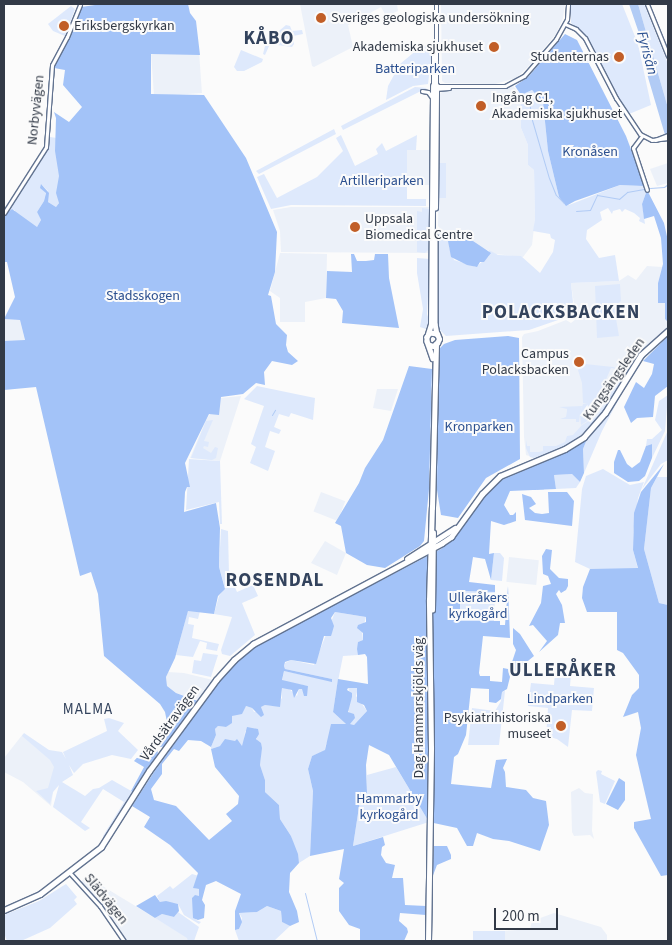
<!DOCTYPE html>
<meta charset="utf-8">
<style>
body{margin:0}
#map{position:relative;width:672px;height:945px;overflow:hidden;background:#fbfbfb;font-family:"Source Sans 3",sans-serif}
div>[style]{position:absolute}
[style*='--x']{left:calc(var(--x)*1px);top:calc(var(--y)*1px);width:calc(var(--w)*1px);rotate:calc(var(--a)*1deg)}
.built>*{inset:0;background:#ecf1f9;transform-origin:0 0}
.green>*{inset:0;background:#dee9fc;transform-origin:0 0}
.forest>*{inset:0;background:#a3c3f8}
.water>*{inset:0;background:#b1cbf5}
.stream>*{height:1px;margin:-0.5px;padding:0 0.5px;transform-origin:0.5px;border-radius:0.5px;background:#b1cbf5}
.roads{filter:drop-shadow(1px 0 #627390) drop-shadow(-1px 0 #627390) drop-shadow(0 1px #627390) drop-shadow(0 -1px #627390)}
.minor>*{height:3px;margin:-1.5px;padding:0 1.5px;transform-origin:1.5px;border-radius:1.5px;background:#fff}
.major>*{height:4.5px;margin:-2.25px;padding:0 2.25px;transform-origin:2.25px;border-radius:2.25px;background:#fff}
.dots>*{width:14px;height:14px;translate:-50% -50%;box-sizing:border-box;border:2px solid #fbfbfb;border-radius:50%}
span{translate:-50% -50%;white-space:nowrap;text-align:center;line-height:1.15;-webkit-text-stroke:4px #fbfbfb;paint-order:stroke}
.poi-label{font-size:14px;color:#323a47}
.left{translate:0 -50%;text-align:left}
.right{translate:-100% -50%;text-align:right}
.park-label{font-size:14px;color:#2c5090}
.street-label{font-size:14px;color:#323a47}
.water-label{font-size:15px;color:#2b5090;font-style:italic}
.neighbourhood-label{font-size:15px;color:#33435d;letter-spacing:1px}
.district-label{font-size:19px;color:#33435d;font-weight:700;letter-spacing:1px}
.frame{position:absolute;inset:0;border:5px solid #323a47;pointer-events:none}
.scale{position:absolute;left:494px;top:908px;width:64px;height:22px;box-sizing:border-box;border:2px solid #323a47;border-top:0;padding-left:6px;font-size:15px;line-height:18px;white-space:nowrap;color:#323a47;-webkit-text-stroke:4px #fbfbfb;paint-order:stroke}
</style>
<div id="map">
<div class="built">
<div style="clip-path:polygon(300px 4px,397px 4px,398px 11px,386px 16px,381px 7px,348px 25px,353px 47px,314px 67px,312px 66px)"></div>
<div style="clip-path:polygon(441px 4px,565px 4px,563px 18px,556px 34px,530px 65px,516px 78px,495px 84px,445px 83px,442px 81px)"></div>
<div style="left:199px;top:51px;width:42px;height:48px;rotate:86deg"></div>
<div style="clip-path:polygon(512px 85px,521px 95px,521px 128px,528px 145px,528px 165px,534px 170px,535px 219px,532px 245px,523px 257px,495px 254px,461px 237px,450px 240px,438px 226px,440px 94px,442px 92px,454px 89px,494px 89px)"></div>
<div style="left:407px;top:150px;width:23px;height:35px"></div>
<div style="clip-path:polygon(668px 163px,668px 183px,657px 186px,650px 169px)"></div>
<div style="clip-path:polygon(291px 207px,430px 207px,430px 253px,281px 252px,280px 231px,273px 210px)"></div>
<div style="clip-path:polygon(280px 253px,327px 254px,326px 298px,305px 302px,305px 322px,280px 322px,280px 298px,270px 291px)"></div>
<div style="clip-path:polygon(647px 266px,662px 267px,658px 283px,659px 302px,665px 303px,668px 328px,656px 337px,640px 353px,615px 394px,582px 435px,564px 447px,542px 456px,535px 458px,526px 455px,524px 437px,522px 337px,524px 334px,538px 331px,566px 320px,571px 323px,576px 319px,571px 283px,619px 281px,628px 275px,636px 280px)"></div>
<div style="clip-path:polygon(4px 319px,20px 320px,25px 341px,4px 341px)"></div>
<div style="clip-path:polygon(377px 389px,398px 389px,391px 411px,373px 408px)"></div>
<div style="clip-path:polygon(241px 396px,220px 461px,190px 458px,205px 422px,220px 398px)"></div>
<div style="left:321px;top:492px;width:26px;height:21px;rotate:21deg"></div>
<div style="clip-path:polygon(325px 541px,346px 553px,337px 575px,311px 563px)"></div>
<div style="left:509px;top:557px;width:30px;height:25px;rotate:6deg"></div>
<div style="clip-path:polygon(168px 672px,184px 673px,213px 680px,198px 700px,176px 693px,167px 686px,166px 677px)"></div>
<div style="clip-path:polygon(23px 734px,36px 745px,65px 763px,53px 792px,51px 806px,23px 782px,4px 772px,4px 758px)"></div>
<div style="clip-path:polygon(579px 788px,585px 793px,593px 794px,592px 831px,594px 839px,590px 835px,574px 836px,572px 832px,571px 792px)"></div>
<div style="clip-path:polygon(86px 876px,188px 938px,188px 941px,127px 941px,113px 919px,81px 882px)"></div>
<div style="clip-path:polygon(554px 913px,601px 927px,607px 935px,607px 941px,505px 941px,505px 931px,530px 929px,532px 921px)"></div>
</div>
<div class="green">
<div style="clip-path:polygon(571px 4px,622px 4px,638px 44px,651px 105px,629px 114px,618px 98px,586px 36px,571px 23px)"></div>
<div style="clip-path:polygon(638px 4px,644px 4px,668px 64px,668px 108px)"></div>
<div style="clip-path:polygon(71px 6px,75px 9px,65px 36px,53px 31px,48px 24px)"></div>
<div style="clip-path:polygon(286px 25px,290px 26px,292px 31px,302px 30px,303px 34px,293px 36px,294px 44px,292px 47px,270px 44px,265px 55px,263px 54px,266px 42px)"></div>
<div style="clip-path:polygon(433px 42px,428px 84px,413px 86px,386px 100px,388px 86px,400px 64px,418px 49px)"></div>
<div style="clip-path:polygon(241px 50px,263px 59px,262px 62px,244px 71px,237px 71px,234px 67px)"></div>
<div style="clip-path:polygon(415px 87px,427px 88px,343px 130px,341px 126px)"></div>
<div style="clip-path:polygon(532px 90px,543px 102px,548px 151px,559px 197px,569px 205px,620px 185px,643px 186px,647px 190px,642px 204px,645px 224px,639px 221px,640px 218px,634px 213px,625px 209px,622px 212px,620px 209px,613px 211px,612px 214px,608px 208px,600px 212px,602px 220px,587px 230px,586px 239px,599px 258px,615px 255px,619px 281px,571px 283px,573px 302px,569px 310px,561px 319px,529px 330px,446px 336px,439px 329px,438px 324px,439px 228px,450px 240px,449px 247px,454px 260px,476px 267px,489px 256px,489px 250px,498px 255px,521px 256px,540px 273px,553px 252px,555px 240px,551px 238px,550px 234px,533px 231px,535px 219px,534px 170px,528px 165px,528px 145px,521px 128px,521px 95px)"></div>
<div style="clip-path:polygon(334px 129px,336px 134px,259px 174px,256px 171px)"></div>
<div style="clip-path:polygon(341px 135px,355px 166px,378px 154px,376px 149px,382px 143px,386px 151px,417px 135px,416px 150px,407px 150px,407px 199px,426px 199px,426px 206px,291px 205px,271px 209px,257px 177px,264px 174px,277px 198px,317px 177px,343px 151px,336px 138px)"></div>
<div style="clip-path:polygon(50px 137px,57px 138px,61px 200px,56px 207px,48px 202px,48px 191px,41px 184px,46px 192px,44px 201px,37px 212px,41px 220px,36px 229px,14px 213px,15px 210px,9px 209px,45px 153px)"></div>
<div style="left:439px;top:163px;width:7px;height:35px"></div>
<div style="clip-path:polygon(422px 208px,429px 209px,429px 249px,425px 253px,417px 252px,417px 211px,422px 212px)"></div>
<div style="clip-path:polygon(417px 258px,430px 259px,427px 314px,429px 320px,426px 329px,420px 327px,423px 309px,417px 273px)"></div>
<div style="clip-path:polygon(620px 284px,621px 301px,614px 307px,619px 336px,597px 338px,595px 286px)"></div>
<div style="clip-path:polygon(585px 364px,613px 367px,618px 369px,611px 368px,597px 400px,603px 405px,601px 410px,596px 409px,594px 413px,598px 414px,581px 425px,580px 414px,579px 422px,576px 422px,576px 419px,560px 419px,566px 417px,567px 411px,567px 409px,559px 407px,582px 406px,580px 413px,583px 404px,587px 403px,583px 403px,582px 383px,578px 370px)"></div>
<div style="clip-path:polygon(619px 371px,626px 376px,608px 406px,589px 429px,564px 447px,533px 458px,530px 457px,526px 448px,526px 440px,527px 446px,530px 446px,530px 452px,539px 452px,543px 451px,543px 446px,556px 446px,565px 442px,567px 436px,573px 435px,582px 425px,597px 416px,606px 403px)"></div>
<div style="clip-path:polygon(257px 386px,315px 398px,313px 420px,291px 413px,289px 417px,279px 414px,274px 427px,281px 430px,279px 434px,270px 431px,265px 447px,275px 451px,268px 471px,250px 463px,256px 447px,251px 444px,264px 406px,244px 399px)"></div>
<div style="clip-path:polygon(623px 391px,602px 431px,584px 473px,583px 449px,589px 434px,601px 423px)"></div>
<div style="clip-path:polygon(668px 395px,665px 431px,652px 458px,652px 444px,646px 446px,647px 439px,652px 439px,662px 430px,655px 420px,659px 401px)"></div>
<div style="clip-path:polygon(213px 420px,204px 441px,209px 442px,208px 447px,204px 446px,203px 448px,211px 453px,215px 447px,218px 448px,216px 458px,212px 460px,191px 458px,206px 421px)"></div>
<div style="clip-path:polygon(668px 424px,668px 460px,661px 464px,642px 489px,668px 430px)"></div>
<div style="clip-path:polygon(189px 459px,220px 461px,222px 524px,220px 524px,219px 502px,186px 510px)"></div>
<div style="clip-path:polygon(603px 469px,630px 485px,644px 482px,638px 498px,633px 533px,633px 550px,638px 569px,590px 569px,575px 562px,582px 489px,586px 476px)"></div>
<div style="clip-path:polygon(572px 474px,580px 482px,576px 488px,556px 489px,554px 475px)"></div>
<div style="clip-path:polygon(657px 477px,668px 477px,668px 605px,659px 603px,644px 549px,651px 488px)"></div>
<div style="clip-path:polygon(221px 529px,228px 531px,229px 574px,237px 592px,253px 585px,258px 596px,242px 603px,255px 635px,230px 656px,222px 654px,221px 650px,232px 617px,214px 614px,219px 596px,225px 588px,219px 567px)"></div>
<div style="clip-path:polygon(494px 553px,500px 553px,504px 558px,502px 581px,491px 580px)"></div>
<div style="left:460px;top:591px;width:35px;height:30px;rotate:2deg"></div>
<div style="clip-path:polygon(188px 610px,200px 611px,198px 619px,189px 617px,188px 624px,194px 625px,192px 638px,219px 644px,217px 651px,206px 649px,207px 643px,200px 641px,193px 657px,176px 655px)"></div>
<div style="clip-path:polygon(335px 612px,366px 617px,362px 631px,363px 640px,358px 642px,358px 655px,343px 656px,337px 686px,333px 712px,346px 724px,326px 744px,325px 751px,312px 756px,308px 769px,313px 791px,310px 856px,299px 863px,291px 836px,280px 819px,279px 805px,265px 792px,265px 780px,260px 765px,261px 753px,256px 736px,245px 731px,244px 745px,241px 747px,235px 741px,211px 749px,211px 747px,216px 735px,215px 729px,218px 726px,226px 727px,232px 716px,246px 706px,252px 708px,254px 712px,262px 711px,261px 707px,265px 705px,276px 706px,282px 698px,282px 688px,288px 688px,297px 696px,299px 689px,308px 686px,282px 681px,284px 671px,331px 681px,332px 679px,285px 669px,284px 666px,285px 663px,291px 660px,314px 665px)"></div>
<div style="clip-path:polygon(203px 653px,218px 655px,211px 677px,192px 673px,194px 660px,201px 661px)"></div>
<div style="clip-path:polygon(555px 673px,571px 674px,570px 686px,594px 688px,592px 711px,572px 710px,568px 747px,557px 739px,546px 736px,548px 708px,528px 706px,531px 683px,554px 685px)"></div>
<div style="clip-path:polygon(348px 688px,358px 688px,356px 696px,367px 711px,354px 725px,349px 724px,350px 714px,347px 708px,352px 697px)"></div>
<div style="clip-path:polygon(505px 691px,499px 745px,468px 745px,472px 708px,495px 711px,501px 701px,502px 692px)"></div>
<div style="clip-path:polygon(109px 718px,124px 723px,118px 731px,138px 750px,131px 759px,112px 755px,83px 764px,74px 773px,69px 765px,73px 775px,62px 782px,85px 796px,93px 789px,99px 788px,112px 780px,133px 792px,104px 840px,103px 836px,124px 802px,103px 789px,81px 822px,90px 828px,85px 831px,53px 807px,59px 785px,53px 792px,50px 804px,36px 791px,48px 788px,54px 767px,50px 760px,22px 736px,24px 733px,49px 750px,62px 752px,66px 759px,63px 752px,107px 731px,104px 719px)"></div>
<div style="clip-path:polygon(396px 767px,429px 822px,353px 846px,361px 794px,367px 793px,367px 775px)"></div>
<div style="clip-path:polygon(598px 770px,602px 771px,601px 774px,615px 781px,605px 804px,600px 802px,596px 772px)"></div>
<div style="clip-path:polygon(192px 874px,199px 876px,194px 888px,199px 889px,199px 896px,197px 896px,194px 908px,196px 920px,201px 922px,199px 924px,184px 915px,178px 904px,160px 902px,157px 896px,170px 886px,173px 889px)"></div>
<div style="clip-path:polygon(66px 884px,77px 897px,74px 900px,77px 904px,50px 928px,21px 941px,7px 941px,4px 933px,4px 915px,39px 901px)"></div>
<div style="clip-path:polygon(267px 906px,281px 911px,282px 922px,290px 926px,274px 941px,239px 941px,235px 930px,239px 929px,242px 918px,239px 913px,257px 912px)"></div>
<div style="clip-path:polygon(178px 912px,199px 927px,194px 941px,188px 941px,187px 938px,155px 918px,162px 914px,174px 917px)"></div>
<div style="left:505px;top:931px;width:10px;height:32px;rotate:90deg"></div>
</div>
<div class="forest">
<div style="clip-path:polygon(92px 4px,188px 4px,190px 13px,196px 21px,200px 55px,151px 54px,151px 94px,204px 95px,246px 158px,277px 232px,275px 272px,268px 295px,271px 296px,276px 324px,287px 335px,286px 345px,288px 352px,298px 361px,292px 365px,272px 361px,264px 372px,265px 385px,256px 383px,243px 394px,221px 397px,219px 415px,209px 414px,185px 463px,190px 487px,187px 487px,185px 492px,184px 512px,216px 503px,220px 528px,219px 567px,225px 589px,218px 596px,214px 614px,188px 611px,175px 658px,166px 677px,167px 686px,176px 693px,198px 701px,165px 746px,161px 747px,159px 747px,167px 735px,168px 727px,165px 712px,160px 704px,104px 656px,98px 594px,91px 572px,80px 576px,36px 387px,4px 390px,4px 341px,25px 340px,20px 320px,4px 319px,15px 297px,7px 262px,4px 262px,4px 215px,12px 209px,37px 227px,41px 220px,37px 212px,44px 201px,46px 193px,40px 188px,41px 184px,49px 193px,48px 202px,56px 207px,59px 203px,56px 193px,59px 176px,55px 151px,56px 118px,54px 112px,69px 122px,82px 107px,63px 85px,65px 70px,54px 68px,81px 7px,95px 5px)"></div>
<div style="clip-path:polygon(565px 34px,577px 40px,626px 136px,644px 184px,643px 186px,620px 185px,575px 201px,566px 206px,559px 197px,548px 151px,543px 102px,532px 90px,521px 95px,515px 86px,529px 76px)"></div>
<div style="clip-path:polygon(647px 190px,664px 223px,668px 241px,668px 322px,665px 319px,665px 303px,658px 303px,658px 283px,663px 264px,661px 238px,654px 216px,644px 219px,642px 204px)"></div>
<div style="clip-path:polygon(455px 238px,473px 241px,491px 253px,484px 262px,480px 262px,477px 267px,467px 265px,451px 257px,448px 241px)"></div>
<div style="clip-path:polygon(351px 254px,354px 254px,357px 261px,366px 261px,374px 260px,375px 254px,388px 254px,389px 278px,399px 328px,342px 323px,343px 311px,336px 299px,326px 298px,327px 271px,352px 272px)"></div>
<div style="clip-path:polygon(508px 336px,519px 338px,520px 459px,486px 478px,458px 518px,441px 515px,437px 490px,438px 350px,444px 344px,455px 340px)"></div>
<div style="clip-path:polygon(668px 336px,668px 386px,655px 396px,653px 417px,637px 418px,631px 423px,624px 407px,636px 382px,644px 388px,652px 374px,654px 364px,643px 361px)"></div>
<div style="clip-path:polygon(409px 366px,432px 369px,429px 489px,424px 541px,420px 546px,385px 568px,367px 565px,346px 553px,341px 526px,335px 523px,359px 483px,365px 468px,383px 440px)"></div>
<div style="clip-path:polygon(evenodd,589px 434px,583px 449px,584px 473px,580px 482px,572px 474px,554px 475px,556px 489px,510px 491px,504px 505px,510px 515px,513px 515px,516px 512px,516px 521px,504px 525px,491px 521px,489px 554px,494px 553px,491px 580px,485px 559px,473px 557px,469px 582px,495px 585px,495px 592px,460px 591px,460px 621px,500px 621px,500px 625px,505px 625px,508px 586px,510px 638px,483px 636px,479px 673px,480px 676px,490px 676px,490px 681px,502px 682px,503px 668px,508px 669px,510px 677px,507px 689px,502px 692px,501px 699px,496px 703px,489px 702px,489px 689px,471px 688px,466px 735px,458px 754px,454px 757px,451px 784px,491px 788px,496px 760px,507px 759px,503px 768px,505px 772px,506px 787px,526px 790px,533px 798px,546px 801px,549px 825px,540px 851px,509px 841px,493px 839px,477px 833px,473px 846px,467px 846px,457px 828px,429px 822px,389px 755px,369px 745px,366px 765px,367px 793px,361px 794px,353px 846px,383px 837px,385px 845px,382px 847px,381px 855px,386px 863px,395px 865px,392px 878px,403px 878px,405px 905px,426px 906px,426px 915px,400px 913px,399px 921px,407px 928px,408px 932px,404px 941px,360px 941px,360px 929px,349px 925px,339px 911px,339px 888px,344px 883px,339px 879px,344px 849px,310px 856px,313px 791px,308px 769px,312px 756px,325px 750px,331px 724px,346px 724px,333px 712px,338px 679px,368px 684px,367px 657px,365px 654px,358px 655px,357px 649px,358px 642px,363px 640px,363px 633px,357px 628px,358px 625px,366px 622px,366px 617px,335px 612px,331px 618px,334px 626px,332px 633px,331px 636px,324px 636px,316px 664px,291px 660px,285px 662px,284px 666px,285px 669px,332px 679px,332px 682px,284px 671px,282px 680px,308px 686px,307px 696px,304px 696px,302px 689px,299px 689px,294px 698px,292px 690px,282px 688px,280px 707px,265px 705px,261px 707px,264px 715px,261px 717px,252px 708px,246px 706px,242px 714px,232px 716px,232px 723px,226px 727px,218px 726px,215px 729px,216px 735px,211px 747px,201px 741px,188px 740px,179px 751px,174px 749px,162px 764px,162px 774px,151px 789px,154px 800px,176px 806px,209px 840px,232px 821px,226px 814px,238px 804px,239px 796px,215px 767px,211px 749px,220px 746px,225px 739px,235px 741px,237px 739px,242px 746px,247px 727px,258px 729px,259px 734px,256px 739px,261px 743px,262px 748px,260px 765px,265px 780px,265px 792px,279px 805px,280px 819px,291px 836px,298px 854px,299px 863px,290px 873px,289px 892px,297px 911px,299px 922px,290px 926px,282px 922px,281px 911px,267px 906px,257px 912px,239px 913px,242px 922px,239px 929px,235px 930px,235px 911px,241px 894px,216px 881px,206px 885px,202px 900px,205px 905px,204px 918px,198px 920px,193px 918px,192px 898px,195px 895px,199px 896px,199px 889px,193px 888px,198px 873px,170px 845px,144px 827px,150px 817px,132px 806px,154px 772px,219px 682px,237px 662px,256px 646px,441px 549px,450px 542px,480px 500px,499px 481px,563px 454px,582px 442px,589px 434px,348px 688px,357px 688px,357px 702px,364px 705px,367px 711px,354px 725px,350px 724px,355px 718px,354px 714px,348px 712px,352px 697px,352px 693px,347px 690px,348px 688px)"></div>
<div style="clip-path:polygon(652px 444px,652px 458px,645px 476px,639px 481px,628px 482px,614px 473px,614px 462px,618px 450px,620px 450px,627px 464px,632px 468px,640px 462px,646px 446px)"></div>
<div style="clip-path:polygon(664px 464px,651px 488px,644px 549px,659px 603px,668px 605px,668px 875px,661px 876px,634px 828px,634px 822px,651px 819px,636px 755px,641px 728px,638px 712px,623px 717px,632px 695px,639px 688px,639px 675px,623px 653px,617px 650px,617px 612px,587px 612px,582px 598px,583px 587px,590px 569px,638px 568px,633px 550px,634px 513px,641px 492px)"></div>
<div style="clip-path:polygon(548px 492px,567px 492px,574px 501px,572px 526px,525px 520px,522px 494px,531px 497px,536px 504px,529px 508px,535px 513px,542px 514px,549px 513px)"></div>
<div style="clip-path:polygon(546px 549px,552px 550px,550px 569px,559px 578px,568px 579px,568px 586px,566px 590px,561px 593px,559px 590px,556px 594px,562px 605px,565px 623px,560px 623px,558px 635px,539px 652px,547px 641px,533px 625px,529px 626px,541px 603px,543px 586px,551px 584px,548px 576px,543px 574px,542px 556px)"></div>
<div style="clip-path:polygon(513px 628px,520px 634px,534px 656px,512px 674px,512px 662px,516px 650px,513px 644px)"></div>
<div style="clip-path:polygon(157px 750px,158px 753px,153px 762px,133px 792px,131px 791px,144px 767px,134px 761px,142px 752px,150px 759px)"></div>
<div style="clip-path:polygon(619px 778px,625px 782px,625px 800px,618px 810px,606px 804px)"></div>
<div style="clip-path:polygon(434px 846px,447px 846px,451px 855px,451px 859px,437px 865px,432px 878px)"></div>
<div style="clip-path:polygon(155px 895px,160px 902px,166px 901px,178px 904px,179px 911px,174px 917px,162px 914px,155px 918px,136px 906px)"></div>
</div>
<div class="water">
<div style="clip-path:polygon(629px 4px,638px 4px,668px 108px,668px 145px,647px 74px,642px 42px)"></div>
</div>
<div class="stream">
<div style="--x:523;--y:93;--w:10;--a:53"></div>
<div style="--x:529;--y:101;--w:19;--a:81"></div>
<div style="--x:532;--y:120;--w:60;--a:73.7"></div>
<div style="--x:549;--y:178;--w:18;--a:68"></div>
<div style="--x:556;--y:195;--w:11;--a:45"></div>
<div style="--x:650;--y:188;--w:14;--a:-4"></div>
<div style="--x:664;--y:187;--w:5;--a:-37"></div>
<div style="--x:576;--y:211;--w:14;--a:-4"></div>
<div style="--x:590;--y:210;--w:17;--a:-65"></div>
<div style="--x:597;--y:195;--w:22;--a:10"></div>
<div style="--x:619;--y:199;--w:11;--a:-41"></div>
<div style="--x:627;--y:192;--w:17;--a:-10"></div>
<div style="--x:272;--y:415;--w:6;--a:-59"></div>
<div style="--x:305;--y:893;--w:49;--a:76"></div>
</div>
<div class="roads">
<div class="minor">
<div style="--x:647;--y:4;--w:56;--a:68"></div>
<div style="--x:565;--y:24;--w:12;--a:24"></div>
<div style="--x:576;--y:29;--w:13;--a:45"></div>
<div style="--x:585;--y:38;--w:68;--a:62.7"></div>
<div style="--x:616;--y:98;--w:43;--a:56.3"></div>
<div style="--x:640;--y:134;--w:13;--a:27"></div>
<div style="--x:652;--y:140;--w:16;--a:-7"></div>
<div style="--x:436;--y:42;--w:11;--a:105"></div>
<div style="--x:433;--y:53;--w:33;--a:90"></div>
<div style="--x:433;--y:86;--w:72;--a:0"></div>
<div style="--x:505;--y:86;--w:21;--a:-28"></div>
<div style="--x:524;--y:76;--w:49;--a:-49.1"></div>
<div style="--x:556;--y:39;--w:23;--a:-61"></div>
<div style="--x:567;--y:19;--w:15;--a:-86"></div>
<div style="--x:436;--y:42;--w:38;--a:-90"></div>
<div style="--x:436;--y:86;--w:37;--a:-90"></div>
<div style="--x:435;--y:89;--w:14;--a:-4"></div>
<div style="--x:422;--y:91;--w:6;--a:9"></div>
<div style="--x:428;--y:92;--w:9;--a:54"></div>
<div style="--x:642;--y:136;--w:15;--a:127"></div>
<div style="--x:633;--y:148;--w:44;--a:71.6"></div>
<div style="--x:655;--y:140;--w:14;--a:-21"></div>
<div style="--x:4;--y:213;--w:78;--a:-57.5"></div>
<div style="--x:46;--y:147;--w:82;--a:-85.8"></div>
<div style="--x:52;--y:65;--w:32;--a:-62"></div>
<div style="--x:67;--y:37;--w:35;--a:-68"></div>
<div style="--x:69;--y:872;--w:46;--a:47.6"></div>
<div style="--x:100;--y:906;--w:42;--a:55.6"></div>
</div>
<div class="major">
<div style="--x:435;--y:208;--w:122;--a:-89.5"></div>
<div style="--x:435;--y:236;--w:88;--a:90"></div>
<div style="--x:435;--y:324;--w:10;--a:79"></div>
<div style="--x:428;--y:334;--w:10;--a:-73"></div>
<div style="--x:431;--y:324;--w:238;--a:-89.5"></div>
<div style="--x:428;--y:344;--w:5;--a:22"></div>
<div style="--x:433;--y:346;--w:5;--a:-37"></div>
<div style="--x:437;--y:343;--w:4;--a:-63"></div>
<div style="--x:439;--y:339;--w:5;--a:-112"></div>
<div style="--x:437;--y:334;--w:7;--a:-172"></div>
<div style="--x:430;--y:333;--w:5;--a:127"></div>
<div style="--x:427;--y:337;--w:4;--a:90"></div>
<div style="--x:427;--y:341;--w:18;--a:71"></div>
<div style="--x:432;--y:508;--w:164;--a:-88.6"></div>
<div style="--x:407;--y:559;--w:57;--a:-32.9"></div>
<div style="--x:432;--y:610;--w:77;--a:-89.3"></div>
<div style="--x:4;--y:910;--w:39;--a:-24"></div>
<div style="--x:40;--y:894;--w:77;--a:-37.6"></div>
<div style="--x:101;--y:847;--w:90;--a:-57.7"></div>
<div style="--x:149;--y:771;--w:113;--a:-53.6"></div>
<div style="--x:216;--y:680;--w:27;--a:-48"></div>
<div style="--x:234;--y:660;--w:25;--a:-40"></div>
<div style="--x:253;--y:644;--w:214;--a:-28.1"></div>
<div style="--x:442;--y:543;--w:11;--a:-34"></div>
<div style="--x:451;--y:537;--w:53;--a:-54.2"></div>
<div style="--x:482;--y:494;--w:25;--a:-45"></div>
<div style="--x:500;--y:476;--w:70;--a:-22.6"></div>
<div style="--x:565;--y:449;--w:22;--a:-32"></div>
<div style="--x:584;--y:437;--w:32;--a:-49"></div>
<div style="--x:605;--y:413;--w:68;--a:-58.2"></div>
<div style="--x:641;--y:355;--w:36;--a:-42"></div>
<div style="--x:428;--y:941;--w:193;--a:-89.1"></div>
<div style="--x:431;--y:748;--w:148;--a:-90.8"></div>
<div style="--x:429;--y:600;--w:93;--a:-88.2"></div>
</div>
</div>
<div class="dots">
<div style="left:321px;top:18px;background:#c15e27"></div>
<div style="left:64px;top:26px;background:#c15e27"></div>
<div style="left:494px;top:47px;background:#c15e27"></div>
<div style="left:619px;top:57px;background:#c15e27"></div>
<div style="left:481px;top:106px;background:#c15e27"></div>
<div style="left:355px;top:227px;background:#c15e27"></div>
<div style="left:579px;top:362px;background:#c15e27"></div>
<div style="left:561px;top:726px;background:#c15e27"></div>
</div>
<div class="poi-label">
<span class="left" style="left:331px;top:18px">Sveriges geologiska undersökning</span>
<span class="left" style="left:74px;top:26px">Eriksbergskyrkan</span>
<span class="right" style="left:483px;top:47px">Akademiska sjukhuset</span>
<span class="right" style="left:609px;top:57px">Studenternas</span>
<span class="left" style="left:492px;top:106px">Ingång C1,<br>Akademiska sjukhuset</span>
<span class="left" style="left:365px;top:227px">Uppsala<br>Biomedical Centre</span>
<span class="right" style="left:569px;top:362px">Campus<br>Polacksbacken</span>
<span class="right" style="left:551px;top:726px">Psykiatrihistoriska<br>museet</span>
</div>
<div class="park-label">
<span style="left:415px;top:69px">Batteriparken</span>
<span style="left:590px;top:152px">Kronåsen</span>
<span style="left:382px;top:181px">Artilleriparken</span>
<span style="left:143px;top:296px">Stadsskogen</span>
<span style="left:479px;top:427px">Kronparken</span>
<span style="left:478px;top:606px">Ulleråkers<br>kyrkogård</span>
<span style="left:560px;top:699px">Lindparken</span>
<span style="left:389px;top:807px">Hammarby<br>kyrkogård</span>
</div>
<div class="street-label">
<span style="left:36px;top:110px;rotate:-84deg">Norbyvägen</span>
<span style="left:614px;top:379px;rotate:-55deg">Kungsängsleden</span>
<span style="left:419px;top:708px;rotate:-90deg">Dag Hammarskjölds väg</span>
<span style="left:170px;top:723px;rotate:-54deg">Vårdsätravägen</span>
<span style="left:106px;top:899px;rotate:51deg">Slädvägen</span>
</div>
<div class="water-label">
<span style="left:647px;top:53px;rotate:75deg">Fyrisån</span>
</div>
<div class="neighbourhood-label">
<span style="left:88px;top:710px">MALMA</span>
</div>
<div class="district-label">
<span style="left:269px;top:39px">KÅBO</span>
<span style="left:561px;top:313px">POLACKSBACKEN</span>
<span style="left:275px;top:581px">ROSENDAL</span>
<span style="left:563px;top:671px">ULLERÅKER</span>
</div>
<div class="frame"></div>
<div class="scale">200 m</div>
</div>
